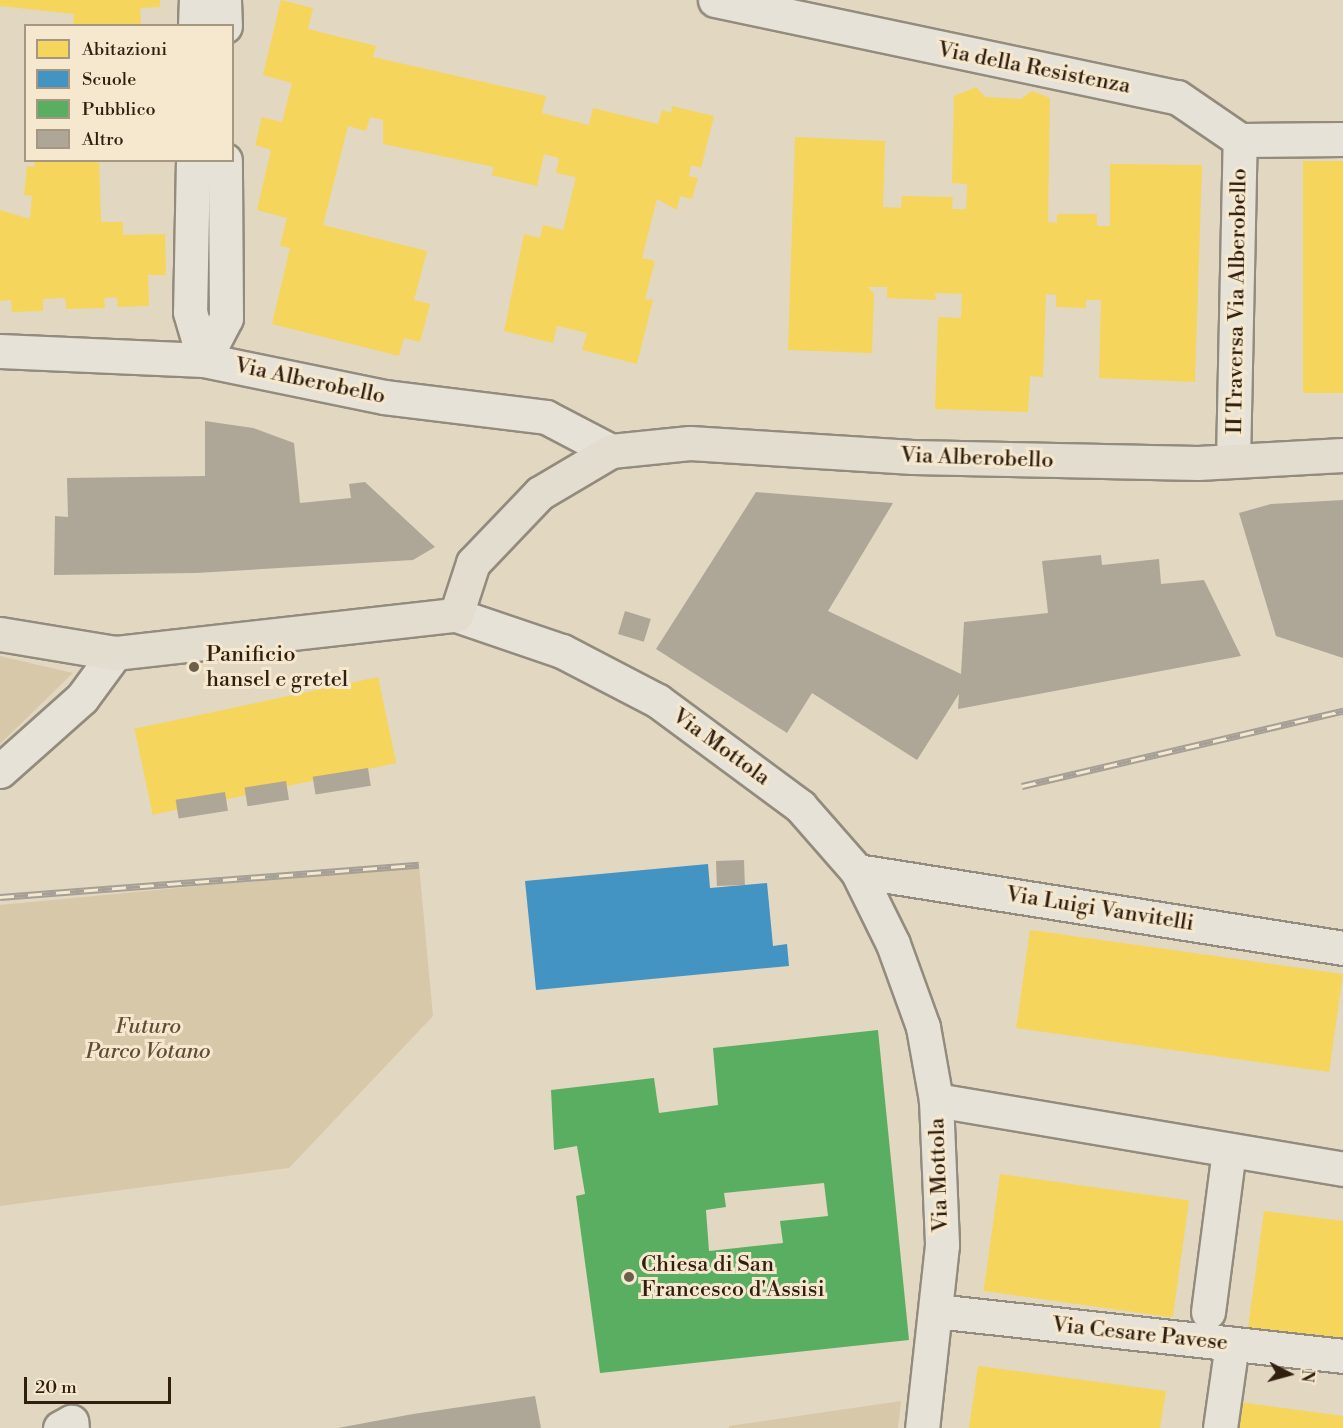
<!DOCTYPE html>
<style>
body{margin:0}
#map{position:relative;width:1343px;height:1428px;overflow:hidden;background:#e2d7c1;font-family:"Libre Bodoni",serif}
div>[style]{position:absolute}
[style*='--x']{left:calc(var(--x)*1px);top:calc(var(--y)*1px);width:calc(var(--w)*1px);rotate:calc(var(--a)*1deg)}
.green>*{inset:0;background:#d8c8aa}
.homes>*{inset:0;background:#f6d55c;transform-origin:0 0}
.schools>*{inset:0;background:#4393c3}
.public>*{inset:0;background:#5aae61}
.building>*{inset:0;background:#aea697;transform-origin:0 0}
.roads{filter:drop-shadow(2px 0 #938b7d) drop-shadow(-2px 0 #938b7d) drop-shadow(0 2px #938b7d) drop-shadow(0 -2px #938b7d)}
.street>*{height:33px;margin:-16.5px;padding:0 16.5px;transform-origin:16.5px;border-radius:16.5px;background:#e7e2d7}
.secondary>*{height:33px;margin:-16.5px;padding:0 16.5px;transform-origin:16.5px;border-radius:16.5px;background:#e7e2d7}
.primary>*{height:33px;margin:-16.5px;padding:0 16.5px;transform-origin:16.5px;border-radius:16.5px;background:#e3ddd0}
.rail>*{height:7px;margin-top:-3.5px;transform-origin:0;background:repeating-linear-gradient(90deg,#f5e8ce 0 14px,#a59f96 0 28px);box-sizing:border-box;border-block:2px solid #a59f96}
.dots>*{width:16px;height:16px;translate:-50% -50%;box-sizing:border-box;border:3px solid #f5e8ce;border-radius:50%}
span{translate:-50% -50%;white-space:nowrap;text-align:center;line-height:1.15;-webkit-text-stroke:6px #f5e8ce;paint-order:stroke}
.street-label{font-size:22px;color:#301e0f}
.poi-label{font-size:22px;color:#301e0f}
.left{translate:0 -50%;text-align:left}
.park-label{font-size:22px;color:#604d38;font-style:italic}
.legend{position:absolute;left:24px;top:24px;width:210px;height:138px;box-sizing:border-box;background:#f5e8ce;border:2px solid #a69782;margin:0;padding:8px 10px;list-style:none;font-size:18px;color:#301e0f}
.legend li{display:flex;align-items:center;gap:12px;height:30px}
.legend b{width:30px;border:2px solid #a69782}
.north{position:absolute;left:1259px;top:1344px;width:60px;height:60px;-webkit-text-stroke:4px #f5e8ce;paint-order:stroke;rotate:96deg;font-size:16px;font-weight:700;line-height:24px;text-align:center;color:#301e0f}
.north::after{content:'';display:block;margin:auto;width:21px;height:27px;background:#301e0f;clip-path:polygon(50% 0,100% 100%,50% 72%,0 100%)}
.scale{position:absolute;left:24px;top:1377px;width:147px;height:27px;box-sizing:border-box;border:3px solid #301e0f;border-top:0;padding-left:8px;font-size:18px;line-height:21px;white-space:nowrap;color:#301e0f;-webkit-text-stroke:4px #f5e8ce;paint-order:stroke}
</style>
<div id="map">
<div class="green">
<div style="clip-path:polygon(0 656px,73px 673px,0 744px)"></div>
<div style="clip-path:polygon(419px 865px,433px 1016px,289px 1168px,0 1206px,0 905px)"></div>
<div style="clip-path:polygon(901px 1401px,898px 1428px,729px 1428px,729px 1426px)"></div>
</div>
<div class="homes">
<div style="clip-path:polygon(0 0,160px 0,160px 7px,140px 8px,141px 26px,73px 26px,74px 14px,0 6px)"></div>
<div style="clip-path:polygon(281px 0,313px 8px,308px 29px,376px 46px,373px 57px,546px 96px,542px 113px,589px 125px,593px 108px,658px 124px,662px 110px,671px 113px,672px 106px,714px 116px,701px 168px,691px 165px,689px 176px,698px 178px,692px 199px,680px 196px,677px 210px,657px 199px,642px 258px,655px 261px,645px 299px,653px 300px,637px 364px,582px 350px,587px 333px,557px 326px,553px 343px,504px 331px,524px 234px,540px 238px,543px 225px,563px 230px,576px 177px,556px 173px,559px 158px,544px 154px,537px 186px,491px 175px,494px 167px,383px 144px,383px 120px,370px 117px,366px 131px,348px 126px,323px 225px,427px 251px,414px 300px,430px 304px,420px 342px,404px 338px,399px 356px,272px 324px,290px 248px,280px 246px,287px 218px,257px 210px,271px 150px,255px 145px,262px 117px,282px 122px,292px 83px,263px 75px)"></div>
<div style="clip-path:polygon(976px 87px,985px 97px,1021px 99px,1032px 91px,1050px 98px,1048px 222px,1057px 223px,1057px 214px,1097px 214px,1097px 226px,1110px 226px,1110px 164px,1202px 165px,1195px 382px,1099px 378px,1101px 300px,1086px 300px,1086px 308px,1056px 307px,1056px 295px,1046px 294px,1043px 377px,1030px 376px,1028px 412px,935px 409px,938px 317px,961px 318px,962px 294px,935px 293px,936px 300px,887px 298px,887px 287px,868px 287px,874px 294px,872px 353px,788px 350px,795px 137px,885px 141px,883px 207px,901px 208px,902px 196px,953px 197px,952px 209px,966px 209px,967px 184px,952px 183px,954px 96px)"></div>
<div style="clip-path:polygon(35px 160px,99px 160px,101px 222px,123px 222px,123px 235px,165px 234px,166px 275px,148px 275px,149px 306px,118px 307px,117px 297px,104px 298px,105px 308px,66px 309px,65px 298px,43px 299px,43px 311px,12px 312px,11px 300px,0 301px,0 210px,30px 219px,32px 196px,24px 195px,27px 166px,34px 167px)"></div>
<div style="left:1303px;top:161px;width:40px;height:232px"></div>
<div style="left:378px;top:677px;width:88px;height:249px;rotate:78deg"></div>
<div style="left:1030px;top:930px;width:316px;height:99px;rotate:8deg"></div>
<div style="left:1000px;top:1174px;width:191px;height:118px;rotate:8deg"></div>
<div style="clip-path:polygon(1264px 1211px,1343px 1221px,1343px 1340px,1248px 1328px)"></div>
<div style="clip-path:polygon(978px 1366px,1166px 1391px,1160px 1428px,969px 1428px)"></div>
<div style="clip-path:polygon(1239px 1402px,1343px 1416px,1343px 1428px,1236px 1428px)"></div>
</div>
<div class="schools">
<div style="clip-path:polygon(708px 864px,710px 888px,767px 883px,773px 946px,787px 944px,789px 966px,536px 990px,525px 881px)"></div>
</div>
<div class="public">
<div style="clip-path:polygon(evenodd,878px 1030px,909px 1340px,600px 1373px,576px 1196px,585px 1194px,577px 1146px,554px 1150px,551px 1090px,654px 1078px,659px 1113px,718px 1105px,713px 1048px,878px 1030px,824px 1183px,828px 1216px,780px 1221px,783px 1243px,709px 1251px,706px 1210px,726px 1207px,724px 1193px,824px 1183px)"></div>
</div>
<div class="building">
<div style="clip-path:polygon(205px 421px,253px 428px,294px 443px,300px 503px,351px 498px,349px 484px,365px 482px,435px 547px,413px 560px,196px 573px,54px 575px,55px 516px,68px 517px,67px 478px,205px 476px)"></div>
<div style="clip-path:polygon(756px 492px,893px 503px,828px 611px,961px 674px,964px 622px,1048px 613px,1042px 561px,1101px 555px,1102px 565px,1159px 559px,1161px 584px,1204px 580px,1241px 656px,958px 709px,959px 694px,917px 760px,812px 693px,787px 733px,656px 649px)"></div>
<div style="clip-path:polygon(1343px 500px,1343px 658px,1276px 636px,1239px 513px,1271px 504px)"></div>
<div style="left:625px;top:611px;width:27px;height:24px;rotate:17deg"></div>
<div style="left:368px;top:768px;width:18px;height:56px;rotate:81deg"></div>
<div style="left:286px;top:781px;width:19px;height:42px;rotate:81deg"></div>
<div style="left:225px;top:792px;width:19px;height:50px;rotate:81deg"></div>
<div style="left:744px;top:860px;width:25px;height:28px;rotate:88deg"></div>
<div style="clip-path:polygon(535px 1396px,541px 1428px,338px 1428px,413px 1414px)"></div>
</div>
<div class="roads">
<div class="street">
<div style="--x:224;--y:0;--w:26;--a:88"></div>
<div style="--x:715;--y:0;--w:472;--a:11.9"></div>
<div style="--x:1177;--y:97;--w:76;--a:34.3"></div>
<div style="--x:1240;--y:140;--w:103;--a:-0.6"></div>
<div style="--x:195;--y:26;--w:26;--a:-88"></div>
<div style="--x:193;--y:160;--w:152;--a:91.1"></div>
<div style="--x:190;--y:312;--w:50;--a:73.7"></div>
<div style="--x:0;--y:351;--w:204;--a:2.5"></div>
<div style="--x:204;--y:360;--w:184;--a:11.6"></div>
<div style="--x:384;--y:397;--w:163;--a:7"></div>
<div style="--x:546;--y:417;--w:73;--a:27.6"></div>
<div style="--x:204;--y:360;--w:47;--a:-62.4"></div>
<div style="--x:226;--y:318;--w:158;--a:-90.4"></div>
<div style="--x:1233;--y:461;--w:321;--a:-88.8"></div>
<div style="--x:0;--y:771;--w:110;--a:-41.7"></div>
<div style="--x:82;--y:698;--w:56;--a:-53.7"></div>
<div style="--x:857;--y:871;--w:492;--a:9"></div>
<div style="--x:936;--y:1100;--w:413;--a:9.6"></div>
<div style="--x:936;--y:1311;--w:409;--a:6.3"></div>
<div style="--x:1208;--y:1312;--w:163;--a:-82.6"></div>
<div style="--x:60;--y:1428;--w:13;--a:-29"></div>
<div style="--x:71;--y:1422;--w:6;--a:81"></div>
<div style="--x:1220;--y:1428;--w:85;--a:-81.9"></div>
</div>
<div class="secondary">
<div style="--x:456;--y:615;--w:112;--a:18.8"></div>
<div style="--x:562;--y:651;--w:108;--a:27.5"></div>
<div style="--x:658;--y:701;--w:177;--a:36.5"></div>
<div style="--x:800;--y:806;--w:86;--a:48.8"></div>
<div style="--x:857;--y:871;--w:81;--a:63.7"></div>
<div style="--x:893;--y:944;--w:88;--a:70.1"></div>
<div style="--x:923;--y:1027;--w:74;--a:79.9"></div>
<div style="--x:936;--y:1100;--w:145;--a:87.6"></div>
<div style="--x:942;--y:1245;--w:184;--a:96.2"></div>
</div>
<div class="primary">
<div style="--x:0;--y:634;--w:117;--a:9.4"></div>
<div style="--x:115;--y:653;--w:343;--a:-6.4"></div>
<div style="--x:456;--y:615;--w:55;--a:-71.9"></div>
<div style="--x:473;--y:563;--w:97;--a:-46.3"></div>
<div style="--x:540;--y:493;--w:82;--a:-30.6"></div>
<div style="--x:611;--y:451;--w:79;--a:-5.8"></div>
<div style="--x:690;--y:443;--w:223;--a:3.6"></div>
<div style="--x:913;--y:457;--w:285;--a:1.2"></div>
<div style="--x:1198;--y:463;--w:145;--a:-3.2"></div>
</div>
</div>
<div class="rail">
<div style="--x:1022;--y:786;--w:330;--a:-13.2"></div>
<div style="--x:0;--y:897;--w:420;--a:-4.4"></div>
</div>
<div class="dots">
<div style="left:194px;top:667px;background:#6e5f4d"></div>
<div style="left:629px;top:1277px;background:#6e5f4d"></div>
</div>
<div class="street-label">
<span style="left:1034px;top:68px;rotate:11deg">Via della Resistenza</span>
<span style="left:1237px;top:301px;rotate:-89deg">II Traversa Via Alberobello</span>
<span style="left:310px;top:381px;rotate:12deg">Via Alberobello</span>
<span style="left:977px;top:458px;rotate:2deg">Via Alberobello</span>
<span style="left:721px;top:747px;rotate:36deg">Via Mottola</span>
<span style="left:1100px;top:909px;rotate:9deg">Via Luigi Vanvitelli</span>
<span style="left:939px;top:1175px;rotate:-92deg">Via Mottola</span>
<span style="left:1140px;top:1334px;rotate:6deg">Via Cesare Pavese</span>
</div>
<div class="poi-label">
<span class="left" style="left:206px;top:667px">Panificio<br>hansel e gretel</span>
<span class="left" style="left:641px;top:1277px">Chiesa di San<br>Francesco d'Assisi</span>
</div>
<div class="park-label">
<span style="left:148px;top:1039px">Futuro<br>Parco Votano</span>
</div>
<ul class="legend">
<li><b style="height:16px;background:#f6d55c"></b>Abitazioni</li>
<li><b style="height:16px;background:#4393c3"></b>Scuole</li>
<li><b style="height:16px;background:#5aae61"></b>Pubblico</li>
<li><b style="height:16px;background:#aea697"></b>Altro</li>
</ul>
<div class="north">N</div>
<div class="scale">20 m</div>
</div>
